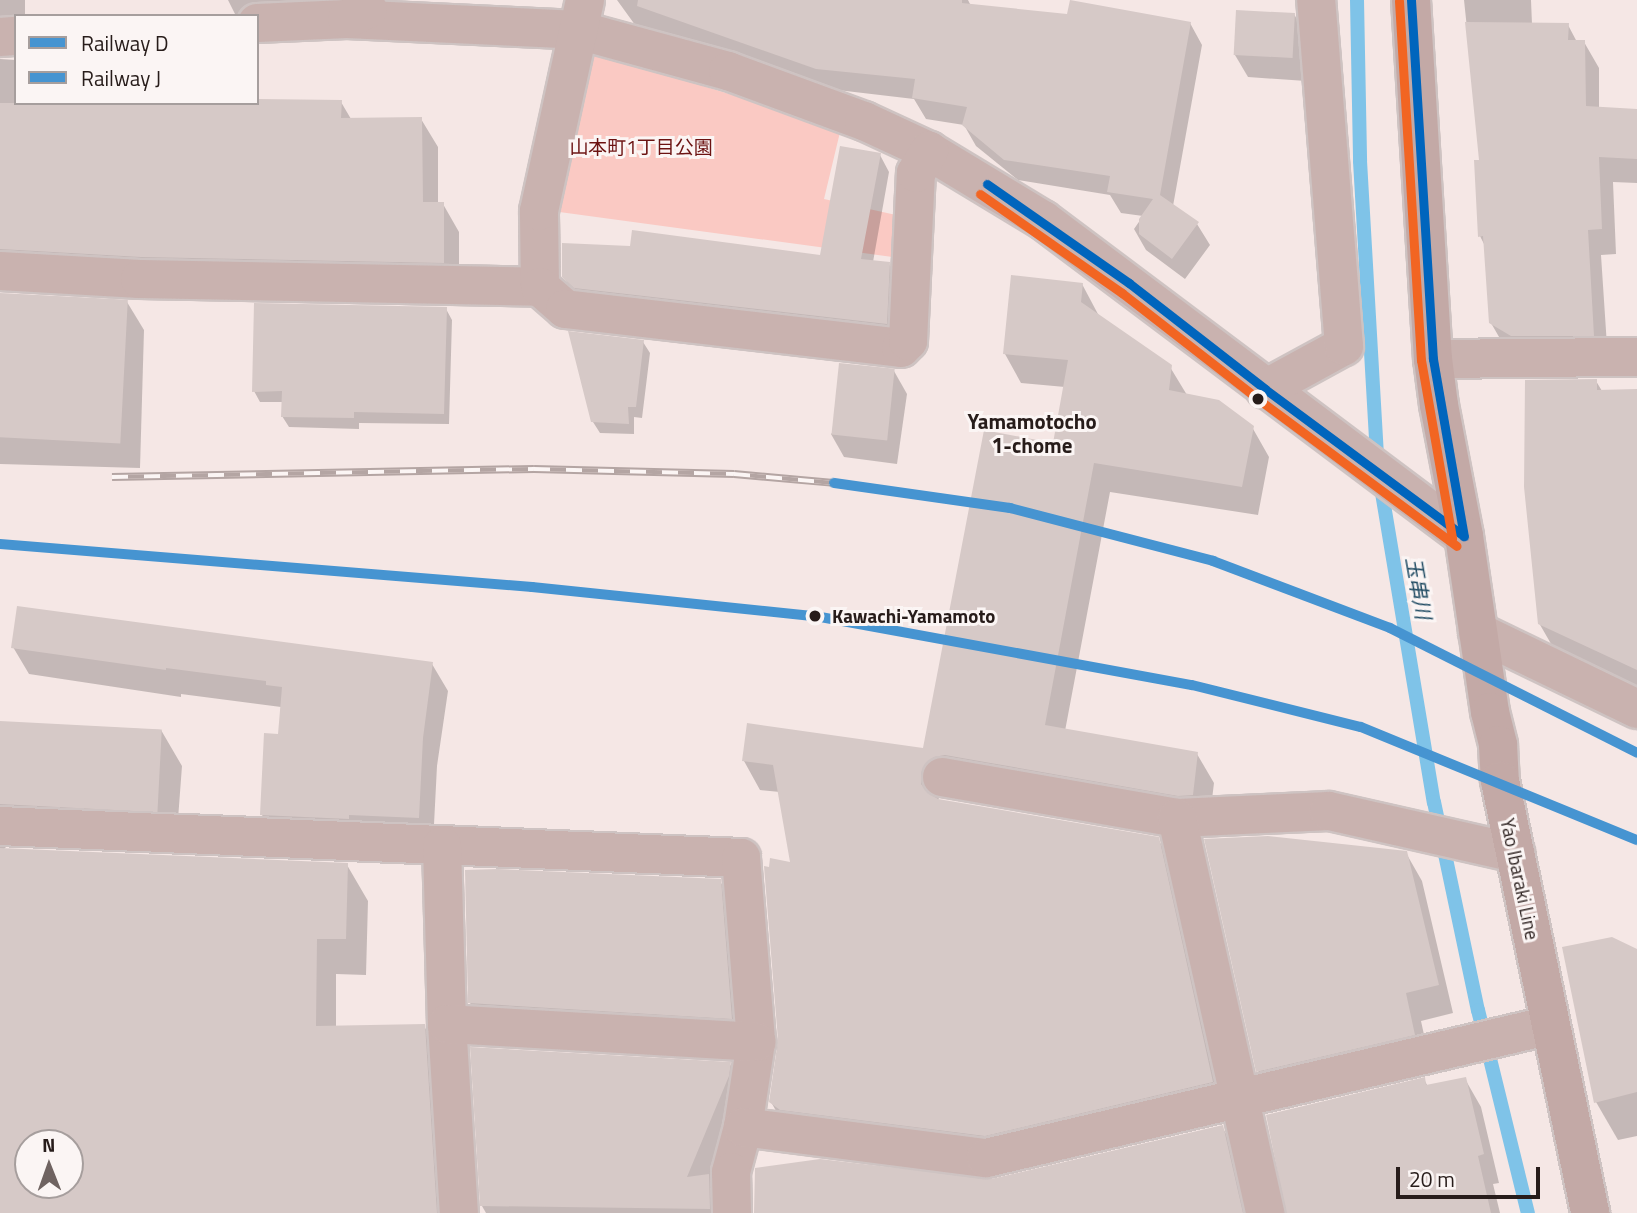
<!DOCTYPE html>
<meta charset="utf-8">
<style>
body{margin:0}
#map{position:relative;width:1637px;height:1213px;overflow:hidden;background:#f5e7e5;font-family:"Titillium Web","Noto Sans JP",sans-serif}
div>[style]{position:absolute}
[style*='--x']{left:calc(var(--x)*1px);top:calc(var(--y)*1px);width:calc(var(--w)*1px);rotate:calc(var(--a)*1deg)}
.green>*{inset:0;background:#fac9c3}
.shadow>*{inset:0;background:#0003}
.stream>*{height:14px;margin:-7px;padding:0 7px;transform-origin:7px;border-radius:7px;background:#7fc3e8}
.building>*{inset:0;background:#d6c9c7;transform-origin:0 0}
.roads{filter:drop-shadow(2px 0 #cec3c2) drop-shadow(-2px 0 #cec3c2) drop-shadow(0 2px #cec3c2) drop-shadow(0 -2px #cec3c2)}
.minor>*{height:38px;margin:-19px;padding:0 19px;transform-origin:19px;border-radius:19px;background:#c9b2af}
.primary>*{height:38px;margin:-19px;padding:0 19px;transform-origin:19px;border-radius:19px;background:#c3a9a6}
.rail>*{height:8px;margin-top:-4px;transform-origin:0;background:repeating-linear-gradient(90deg,#fbf5f4 0 16px,#b4a5a3 0 32px);box-sizing:border-box;border-block:2px solid #b4a5a3}
.bus-1>*{height:9px;margin:-4.5px;padding:0 4.5px;transform-origin:4.5px;border-radius:4.5px;background:#0065bd}
.bus-2>*{height:9px;margin:-4.5px;padding:0 4.5px;transform-origin:4.5px;border-radius:4.5px;background:#f26522}
.rail-1>*{height:10px;margin:-5px;padding:0 5px;transform-origin:5px;border-radius:5px;background:#4694d1}
.rail-2>*{height:10px;margin:-5px;padding:0 5px;transform-origin:5px;border-radius:5px;background:#4694d1}
.dots>*{width:19px;height:19px;translate:-50% -50%;box-sizing:border-box;border:4px solid #fbf5f4;border-radius:50%}
span{translate:-50% -50%;white-space:nowrap;text-align:center;line-height:1.15;-webkit-text-stroke:6px #fbf5f4;paint-order:stroke}
.park-label{font-size:19px;color:#6c1312}
.stop-label{font-size:19px;color:#271c1a;font-weight:700}
.left{translate:0 -50%;text-align:left}
.street-label{font-size:19px;color:#271c1a}
.neighbourhood-label{font-size:21px;color:#271c1a;font-weight:700}
.water-label{font-size:21px;color:#214c63;font-style:italic}
.legend{position:absolute;left:14px;top:14px;width:245px;height:91px;box-sizing:border-box;background:#fbf5f4;border:2px solid #a69e9d;margin:0;padding:9px 12px;list-style:none;font-size:21px;color:#271c1a}
.legend li{display:flex;align-items:center;gap:14px;height:35px}
.legend b{width:35px;border:2px solid #a69e9d}
.north{position:absolute;left:14px;top:1129px;width:70px;height:70px;box-sizing:border-box;background:#fbf5f4;border:2px solid #a69e9d;border-radius:50%;rotate:359deg;font-size:19px;font-weight:700;line-height:28px;text-align:center;color:#271c1a}
.north::after{content:'';display:block;margin:auto;width:24px;height:32px;background:#6f6361;clip-path:polygon(50% 0,100% 100%,50% 72%,0 100%)}
.scale{position:absolute;left:1396px;top:1167px;width:144px;height:32px;box-sizing:border-box;border:4px solid #271c1a;border-top:0;padding-left:9px;font-size:21px;line-height:24px;white-space:nowrap;color:#271c1a;-webkit-text-stroke:5px #fbf5f4;paint-order:stroke}
</style>
<div id="map">
<div class="green">
<div style="clip-path:polygon(581px 49px,841px 128px,824px 199px,896px 215px,900px 258px,552px 211px)"></div>
</div>
<div class="shadow">
<div style="clip-path:polygon(0 0,25px 0,25px 16px,16px 16px,16px 45px,0 51px)"></div>
<div style="clip-path:polygon(228px 0,313px 0,313px 10px,236px 16px)"></div>
<div style="clip-path:polygon(617px 0,968px 0,971px 6px,1069px 16px,1190px 23px,1202px 45px,1173px 206px,1197px 224px,1210px 245px,1185px 279px,1146px 250px,1134px 229px,1143px 216px,1121px 213px,1110px 195px,1018px 180px,976px 146px,964px 125px,926px 119px,914px 99px,829px 89px,680px 37px,638px 29px)"></div>
<div style="clip-path:polygon(1464px 0,1531px 0,1532px 24px,1568px 25px,1577px 42px,1584px 42px,1599px 68px,1599px 109px,1637px 111px,1637px 183px,1613px 182px,1616px 254px,1601px 255px,1608px 361px,1506px 349px,1491px 323px,1485px 246px,1480px 236px,1481px 162px)"></div>
<div style="clip-path:polygon(1294px 14px,1307px 37px,1306px 81px,1248px 77px,1235px 55px)"></div>
<div style="clip-path:polygon(0 59px,16px 60px,16px 103px,341px 102px,351px 119px,421px 119px,438px 147px,438px 204px,443px 204px,459px 232px,459px 291px,0 285px)"></div>
<div style="clip-path:polygon(880px 155px,889px 172px,873px 262px,889px 264px,899px 281px,896px 341px,574px 294px,564px 277px,631px 248px,821px 257px)"></div>
<div style="clip-path:polygon(1082px 284px,1099px 316px,1170px 367px,1187px 395px,1252px 427px,1269px 457px,1258px 515px,1110px 492px,1065px 731px,1197px 754px,1214px 783px,1209px 824px,942px 792px,938px 800px,1158px 839px,1175px 868px,1229px 1111px,1002px 1164px,788px 1132px,771px 1102px,780px 1040px,792px 864px,780px 792px,760px 790px,744px 761px,925px 750px,1054px 445px,1065px 387px,1021px 383px,1005px 354px)"></div>
<div style="clip-path:polygon(0 295px,127px 302px,144px 330px,140px 468px,0 464px)"></div>
<div style="clip-path:polygon(446px 309px,452px 320px,449px 424px,359px 423px,359px 429px,289px 427px,282px 416px,283px 402px,260px 402px,254px 391px)"></div>
<div style="clip-path:polygon(643px 342px,650px 353px,642px 418px,634px 417px,634px 434px,600px 433px,593px 422px)"></div>
<div style="clip-path:polygon(894px 371px,907px 394px,897px 464px,844px 457px,831px 434px)"></div>
<div style="clip-path:polygon(1596px 381px,1602px 391px,1637px 391px,1637px 688px,1554px 649px,1539px 623px)"></div>
<div style="clip-path:polygon(13px 647px,432px 664px,448px 691px,437px 766px,433px 844px,278px 842px,262px 815px,279px 735px,281px 707px,181px 694px,181px 697px,29px 674px)"></div>
<div style="clip-path:polygon(evenodd,0 722px,161px 730px,182px 766px,176px 846px,10px 843px,3px 850px,347px 865px,368px 901px,366px 975px,336px 974px,336px 1027px,424px 1026px,445px 1062px,454px 1213px,0 1213px,0 722px,28px 1143px,70px 1143px,70px 1185px,28px 1185px,28px 1143px)"></div>
<div style="clip-path:polygon(1406px 853px,1422px 881px,1453px 1013px,1421px 1021px,1430px 1062px,1274px 1099px,1258px 1071px)"></div>
<div style="clip-path:polygon(720px 881px,734px 906px,746px 1043px,485px 1028px,470px 1003px)"></div>
<div style="clip-path:polygon(1637px 951px,1637px 1136px,1618px 1140px,1596px 1102px)"></div>
<div style="clip-path:polygon(730px 1064px,757px 1111px,730px 1213px,486px 1213px,482px 1206px)"></div>
<div style="clip-path:polygon(1424px 1079px,1428px 1087px,1465px 1079px,1481px 1107px,1499px 1183px,1493px 1184px,1500px 1213px,1288px 1213px)"></div>
<div style="clip-path:polygon(1222px 1127px,1239px 1155px,1251px 1213px,756px 1213px,991px 1181px)"></div>
</div>
<div class="stream">
<div style="--x:1357;--y:0;--w:161;--a:88.9"></div>
<div style="--x:1360;--y:161;--w:309;--a:86.7"></div>
<div style="--x:1378;--y:469;--w:338;--a:80.5"></div>
<div style="--x:1434;--y:802;--w:213;--a:78.1"></div>
<div style="--x:1478;--y:1010;--w:209;--a:76.2"></div>
</div>
<div class="building">
<div style="clip-path:polygon(638px 0,962px 0,962px 3px,1067px 14px,1070px 0,1191px 22px,1160px 195px,1199px 222px,1172px 259px,1139px 234px,1139px 219px,1153px 199px,1107px 192px,1110px 176px,1004px 160px,962px 125px,967px 107px,912px 98px,915px 79px,816px 69px,637px 6px)"></div>
<div style="left:1236px;top:10px;width:59px;height:45px;rotate:3deg"></div>
<div style="clip-path:polygon(1465px 22px,1569px 23px,1568px 40px,1585px 40px,1586px 106px,1637px 109px,1637px 159px,1599px 157px,1602px 229px,1588px 230px,1594px 336px,1511px 336px,1489px 323px,1483px 236px,1478px 237px,1474px 160px,1479px 160px)"></div>
<div style="clip-path:polygon(257px 99px,342px 100px,341px 118px,422px 117px,423px 202px,444px 202px,444px 263px,141px 257px,0 249px,0 103px,257px 103px)"></div>
<div style="clip-path:polygon(840px 146px,881px 153px,861px 259px,890px 262px,887px 324px,574px 288px,562px 277px,562px 243px,630px 246px,632px 230px,820px 255px)"></div>
<div style="clip-path:polygon(1011px 275px,1083px 283px,1081px 302px,1172px 365px,1169px 390px,1219px 400px,1254px 426px,1242px 487px,1094px 463px,1045px 725px,1198px 752px,1193px 795px,1178px 796px,945px 755px,934px 757px,926px 763px,921px 773px,921px 784px,928px 793px,938px 799px,1159px 837px,1213px 1082px,985px 1136px,780px 1110px,769px 1102px,778px 1040px,764px 866px,769px 867px,770px 858px,790px 862px,773px 765px,742px 761px,747px 723px,923px 748px,984px 430px,1053px 443px,1068px 360px,1003px 354px)"></div>
<div style="left:0;top:293px;width:128px;height:144px;rotate:3deg"></div>
<div style="clip-path:polygon(254px 303px,447px 307px,444px 414px,354px 412px,354px 418px,281px 417px,282px 391px,252px 392px)"></div>
<div style="clip-path:polygon(568px 331px,644px 340px,636px 407px,628px 407px,629px 424px,591px 422px)"></div>
<div style="left:839px;top:363px;width:56px;height:72px;rotate:6deg"></div>
<div style="clip-path:polygon(1597px 379px,1597px 390px,1637px 389px,1637px 670px,1538px 624px,1524px 487px,1525px 380px)"></div>
<div style="clip-path:polygon(17px 606px,433px 662px,423px 738px,419px 818px,349px 815px,349px 819px,260px 815px,264px 733px,278px 734px,282px 687px,266px 685px,266px 681px,166px 668px,166px 670px,11px 648px)"></div>
<div style="left:0;top:721px;width:162px;height:83px;rotate:3deg"></div>
<div style="clip-path:polygon(1268px 836px,1407px 851px,1439px 985px,1406px 993px,1415px 1035px,1256px 1072px,1204px 839px)"></div>
<div style="clip-path:polygon(evenodd,0 848px,348px 863px,346px 939px,317px 939px,316px 1026px,425px 1024px,437px 1213px,0 1213px,0 848px,28px 1143px,70px 1143px,70px 1185px,28px 1185px,28px 1143px)"></div>
<div style="clip-path:polygon(498px 869px,721px 879px,732px 1019px,468px 1003px,465px 870px)"></div>
<div style="clip-path:polygon(1612px 937px,1637px 949px,1637px 1092px,1594px 1103px,1562px 947px)"></div>
<div style="clip-path:polygon(470px 1047px,731px 1062px,729px 1076px,687px 1177px,709px 1174px,710px 1209px,480px 1206px)"></div>
<div style="clip-path:polygon(1425px 1077px,1426px 1085px,1466px 1077px,1484px 1154px,1478px 1156px,1491px 1213px,1286px 1213px,1266px 1115px)"></div>
<div style="clip-path:polygon(1223px 1125px,1243px 1213px,754px 1213px,755px 1168px,820px 1159px,991px 1179px)"></div>
</div>
<div class="roads">
<div class="minor">
<div style="--x:347;--y:19;--w:231;--a:2.7"></div>
<div style="--x:578;--y:30;--w:156;--a:15.3"></div>
<div style="--x:728;--y:71;--w:145;--a:20.2"></div>
<div style="--x:864;--y:121;--w:72;--a:24.8"></div>
<div style="--x:929;--y:151;--w:133;--a:31.2"></div>
<div style="--x:1043;--y:220;--w:526;--a:36.89"></div>
<div style="--x:257;--y:23;--w:90;--a:-2.5"></div>
<div style="--x:347;--y:19;--w:23;--a:-25"></div>
<div style="--x:0;--y:37;--w:16;--a:-4"></div>
<div style="--x:0;--y:271;--w:140;--a:3.3"></div>
<div style="--x:140;--y:279;--w:400;--a:1.1"></div>
<div style="--x:540;--y:287;--w:76;--a:-90.8"></div>
<div style="--x:539;--y:211;--w:216;--a:-77.7"></div>
<div style="--x:540;--y:287;--w:33;--a:41"></div>
<div style="--x:565;--y:309;--w:338;--a:6.6"></div>
<div style="--x:901;--y:348;--w:10;--a:-45"></div>
<div style="--x:908;--y:341;--w:168;--a:-87.3"></div>
<div style="--x:916;--y:173;--w:26;--a:-59"></div>
<div style="--x:1433;--y:359;--w:204;--a:-0.6"></div>
<div style="--x:1265;--y:389;--w:90;--a:-28.6"></div>
<div style="--x:1344;--y:346;--w:347;--a:-94.6"></div>
<div style="--x:1478;--y:632;--w:177;--a:25.8"></div>
<div style="--x:942;--y:777;--w:239;--a:9.9"></div>
<div style="--x:1177;--y:818;--w:152;--a:-2.6"></div>
<div style="--x:1329;--y:811;--w:191;--a:12.7"></div>
<div style="--x:1177;--y:818;--w:405;--a:77.4"></div>
<div style="--x:0;--y:826;--w:742;--a:2.47"></div>
<div style="--x:741;--y:858;--w:185;--a:85.3"></div>
<div style="--x:756;--y:1042;--w:86;--a:98.7"></div>
<div style="--x:743;--y:1127;--w:47;--a:104.9"></div>
<div style="--x:731;--y:1172;--w:41;--a:88.6"></div>
<div style="--x:442;--y:846;--w:178;--a:88.4"></div>
<div style="--x:447;--y:1024;--w:189;--a:86.4"></div>
<div style="--x:447;--y:1024;--w:310;--a:3.3"></div>
<div style="--x:743;--y:1127;--w:245;--a:7.3"></div>
<div style="--x:986;--y:1158;--w:580;--a:-13.25"></div>
</div>
<div class="primary">
<div style="--x:1411;--y:0;--w:360;--a:86.5"></div>
<div style="--x:1433;--y:359;--w:46;--a:82.6"></div>
<div style="--x:1439;--y:405;--w:133;--a:79.2"></div>
<div style="--x:1464;--y:536;--w:178;--a:81.6"></div>
<div style="--x:1490;--y:712;--w:34;--a:76"></div>
<div style="--x:1498;--y:745;--w:36;--a:87"></div>
<div style="--x:1500;--y:781;--w:441;--a:78.2"></div>
</div>
</div>
<div class="rail">
<div style="--x:112;--y:477;--w:422;--a:-1.1"></div>
<div style="--x:534;--y:469;--w:200;--a:1.4"></div>
<div style="--x:734;--y:474;--w:100;--a:5.1"></div>
</div>
<div class="bus-1">
<div style="--x:1411;--y:0;--w:360;--a:86.5"></div>
<div style="--x:1433;--y:359;--w:180;--a:80.1"></div>
<div style="--x:987;--y:184;--w:173;--a:34.9"></div>
<div style="--x:1129;--y:283;--w:172;--a:37.9"></div>
<div style="--x:1265;--y:389;--w:247;--a:36.5"></div>
</div>
<div class="bus-2">
<div style="--x:1399;--y:1;--w:360;--a:86.5"></div>
<div style="--x:1421;--y:360;--w:181;--a:80.1"></div>
<div style="--x:980;--y:194;--w:173;--a:34.9"></div>
<div style="--x:1122;--y:293;--w:172;--a:37.9"></div>
<div style="--x:1258;--y:399;--w:247;--a:36.5"></div>
</div>
<div class="rail-1">
<div style="--x:0;--y:544;--w:534;--a:4.62"></div>
<div style="--x:532;--y:587;--w:284;--a:5.9"></div>
<div style="--x:815;--y:616;--w:383;--a:10.4"></div>
<div style="--x:1192;--y:685;--w:174;--a:14"></div>
<div style="--x:1361;--y:727;--w:298;--a:22.3"></div>
</div>
<div class="rail-2">
<div style="--x:834;--y:483;--w:178;--a:8.1"></div>
<div style="--x:1010;--y:508;--w:210;--a:14.6"></div>
<div style="--x:1213;--y:561;--w:189;--a:20.7"></div>
<div style="--x:1390;--y:628;--w:277;--a:26.8"></div>
</div>
<div class="dots">
<div style="left:1258px;top:399px;background:#271c1a"></div>
<div style="left:815px;top:616px;background:#271c1a"></div>
</div>
<div class="park-label">
<span style="left:641px;top:147px">山本町1丁目公園</span>
</div>
<div class="stop-label">
<span class="left" style="left:832px;top:616px">Kawachi-Yamamoto</span>
</div>
<div class="street-label">
<span style="left:1520px;top:879px;rotate:78deg">Yao Ibaraki Line</span>
</div>
<div class="neighbourhood-label">
<span style="left:1032px;top:433px">Yamamotocho<br>1-chome</span>
</div>
<div class="water-label">
<span style="left:1419px;top:588px;rotate:80deg">玉串川</span>
</div>
<ul class="legend">
<li><b style="height:9px;background:#4694d1"></b>Railway D</li>
<li><b style="height:9px;background:#4694d1"></b>Railway J</li>
</ul>
<div class="north">N</div>
<div class="scale">20 m</div>
</div>
